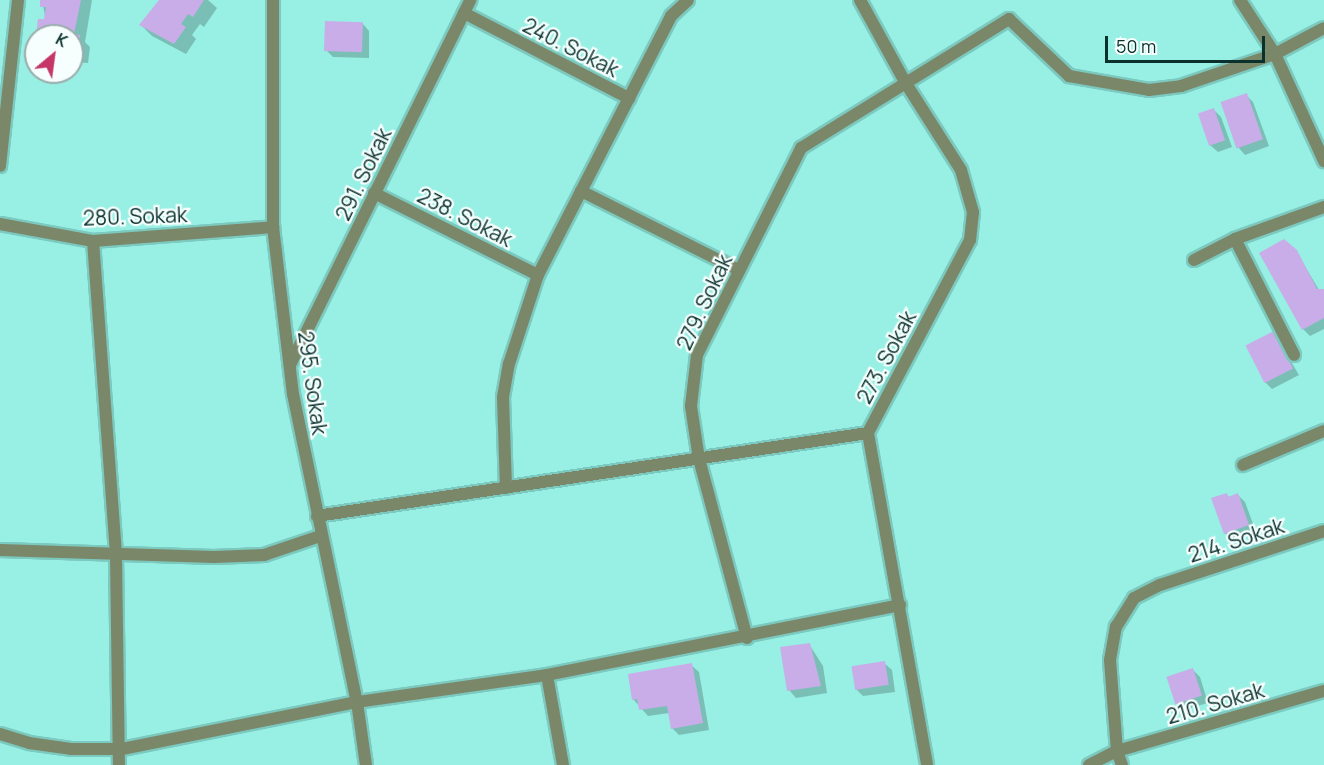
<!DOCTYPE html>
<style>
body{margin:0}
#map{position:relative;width:1324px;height:765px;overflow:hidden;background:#98efe3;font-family:Manrope,sans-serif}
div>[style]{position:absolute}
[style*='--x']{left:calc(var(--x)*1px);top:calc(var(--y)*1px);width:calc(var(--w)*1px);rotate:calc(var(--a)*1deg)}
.shadow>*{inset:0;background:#0003}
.building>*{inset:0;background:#c8ade8;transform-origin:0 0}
.roads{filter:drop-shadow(2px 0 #7cc9bf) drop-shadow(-2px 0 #7cc9bf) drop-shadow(0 2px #7cc9bf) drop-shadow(0 -2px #7cc9bf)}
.street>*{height:12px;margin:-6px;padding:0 6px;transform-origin:6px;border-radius:6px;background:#7b8769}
span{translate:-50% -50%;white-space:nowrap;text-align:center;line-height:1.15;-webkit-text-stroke:4.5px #f7fffe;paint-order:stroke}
.street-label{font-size:21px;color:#0b312d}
.north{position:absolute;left:24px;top:24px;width:60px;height:60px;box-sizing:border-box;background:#f7fffe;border:2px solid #99adaa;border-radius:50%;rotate:29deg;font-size:16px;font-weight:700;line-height:24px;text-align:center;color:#0b312d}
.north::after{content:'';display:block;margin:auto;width:21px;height:27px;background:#c43766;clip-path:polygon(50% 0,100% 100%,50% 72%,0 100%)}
.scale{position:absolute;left:1105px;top:36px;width:160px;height:27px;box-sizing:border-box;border:3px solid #0b312d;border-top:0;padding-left:8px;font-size:18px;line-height:21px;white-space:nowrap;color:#0b312d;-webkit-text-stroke:4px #f7fffe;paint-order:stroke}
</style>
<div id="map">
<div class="shadow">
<div style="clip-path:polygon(42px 0,92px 0,85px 42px,90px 47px,88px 63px,72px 62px,72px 36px,38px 36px,46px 21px)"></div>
<div style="clip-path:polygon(160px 0,208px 0,217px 8px,204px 27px,200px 24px,192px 35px,196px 39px,186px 54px,152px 36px,141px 25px)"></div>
<div style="clip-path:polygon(362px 23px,369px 31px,369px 58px,333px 57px,326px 50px)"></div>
<div style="clip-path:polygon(1246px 95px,1253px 102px,1269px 146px,1245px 155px,1238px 147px)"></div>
<div style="clip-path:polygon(1214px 110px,1221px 117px,1232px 147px,1218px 152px,1210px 145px)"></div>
<div style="clip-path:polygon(1296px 251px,1319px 290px,1324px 290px,1324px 329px,1310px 336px,1303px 329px)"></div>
<div style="clip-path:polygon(1274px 333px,1299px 375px,1272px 389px,1264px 381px)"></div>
<div style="clip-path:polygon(1227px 495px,1230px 498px,1238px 495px,1245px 502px,1256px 532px,1233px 541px,1225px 533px)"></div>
<div style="clip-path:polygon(809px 644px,823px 666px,827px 693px,796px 698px,789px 690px)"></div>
<div style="clip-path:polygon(884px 663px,892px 670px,895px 692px,863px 696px,856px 689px)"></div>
<div style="clip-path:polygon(691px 665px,699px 672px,709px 730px,679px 735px,672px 728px,669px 713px,648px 716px,633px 699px)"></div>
<div style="clip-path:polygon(1193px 670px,1200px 677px,1208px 703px,1183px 710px,1176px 703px)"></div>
</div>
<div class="building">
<div style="clip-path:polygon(40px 0,81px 0,74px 34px,80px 35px,78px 53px,72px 52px,72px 36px,36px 36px,38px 19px,44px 19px,46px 7px,40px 7px)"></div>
<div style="clip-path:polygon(159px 0,204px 0,193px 17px,188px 14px,181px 24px,186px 27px,174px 44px,139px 25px)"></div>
<div style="left:325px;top:21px;width:38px;height:30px;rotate:2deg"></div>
<div style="left:1247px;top:93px;width:49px;height:28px;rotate:71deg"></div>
<div style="left:1214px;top:108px;width:34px;height:17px;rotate:71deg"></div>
<div style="clip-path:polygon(1284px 239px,1297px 250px,1317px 289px,1324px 289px,1324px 318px,1302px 330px,1259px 253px)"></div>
<div style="left:1274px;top:331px;width:42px;height:32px;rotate:63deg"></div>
<div style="clip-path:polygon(1227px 493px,1228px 497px,1238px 493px,1249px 525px,1224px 534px,1211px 498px)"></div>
<div style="clip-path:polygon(810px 643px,821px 686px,787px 691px,780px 647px)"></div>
<div style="left:885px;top:661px;width:24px;height:34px;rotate:81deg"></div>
<div style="clip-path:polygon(692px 663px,703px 723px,671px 729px,667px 706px,639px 710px,637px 699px,632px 700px,628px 674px)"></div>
<div style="left:1193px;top:668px;width:29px;height:28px;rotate:72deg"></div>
</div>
<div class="roads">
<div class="street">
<div style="--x:273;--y:0;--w:227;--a:90"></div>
<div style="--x:273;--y:227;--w:168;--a:83.2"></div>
<div style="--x:293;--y:394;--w:315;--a:78.3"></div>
<div style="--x:357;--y:702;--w:64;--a:81.9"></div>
<div style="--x:860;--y:0;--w:94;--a:61.2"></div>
<div style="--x:905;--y:82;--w:104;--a:57.5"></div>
<div style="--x:961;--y:170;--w:44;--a:74.1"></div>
<div style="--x:973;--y:212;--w:28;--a:96"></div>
<div style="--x:970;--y:240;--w:218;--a:117.9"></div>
<div style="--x:868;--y:433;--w:337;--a:79.9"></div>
<div style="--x:1240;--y:0;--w:64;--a:57.1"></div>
<div style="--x:1275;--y:54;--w:118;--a:65.4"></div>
<div style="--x:464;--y:13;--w:186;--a:27.3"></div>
<div style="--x:0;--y:166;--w:167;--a:-83.8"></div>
<div style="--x:581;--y:191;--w:177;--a:26.6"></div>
<div style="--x:374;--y:193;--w:183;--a:26.6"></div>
<div style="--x:0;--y:224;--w:95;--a:10.4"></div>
<div style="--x:93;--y:241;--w:181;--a:-4.4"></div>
<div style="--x:1235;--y:239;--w:130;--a:63"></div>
<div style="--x:93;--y:241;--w:316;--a:85.8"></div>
<div style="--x:116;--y:556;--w:209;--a:89.2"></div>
<div style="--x:1194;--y:260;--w:46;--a:-27.1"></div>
<div style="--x:1235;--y:239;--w:95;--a:-19.8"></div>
<div style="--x:290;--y:365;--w:407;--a:-63.7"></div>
<div style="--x:1243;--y:465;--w:88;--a:-22.8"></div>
<div style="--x:506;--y:488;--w:91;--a:-91.9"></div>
<div style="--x:503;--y:397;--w:34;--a:-80"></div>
<div style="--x:509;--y:364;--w:94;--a:-72"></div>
<div style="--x:538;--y:275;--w:291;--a:-62.8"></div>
<div style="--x:671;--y:16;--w:23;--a:-43"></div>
<div style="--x:317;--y:516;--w:557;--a:-8.57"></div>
<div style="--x:0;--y:550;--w:214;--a:1.9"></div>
<div style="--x:214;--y:557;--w:50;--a:-2.3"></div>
<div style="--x:264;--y:555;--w:59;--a:-18.7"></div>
<div style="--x:747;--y:638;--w:185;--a:-105"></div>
<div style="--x:699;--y:459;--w:54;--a:-98.6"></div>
<div style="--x:691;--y:406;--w:51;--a:-83.3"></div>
<div style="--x:697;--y:355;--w:232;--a:-63.3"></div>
<div style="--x:801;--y:148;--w:245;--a:-31.8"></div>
<div style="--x:1009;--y:19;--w:83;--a:43.5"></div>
<div style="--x:1069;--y:76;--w:81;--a:9.9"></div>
<div style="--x:1149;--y:90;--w:32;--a:-7"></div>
<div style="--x:1181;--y:86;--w:99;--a:-18.8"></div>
<div style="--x:1275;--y:54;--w:55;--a:-28"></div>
<div style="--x:0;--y:734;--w:30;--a:17"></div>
<div style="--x:29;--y:743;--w:42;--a:8.1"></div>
<div style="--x:71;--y:749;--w:51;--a:0"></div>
<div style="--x:122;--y:749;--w:240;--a:-11.3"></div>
<div style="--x:357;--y:702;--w:192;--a:-8.1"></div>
<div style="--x:563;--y:765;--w:91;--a:-100.1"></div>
<div style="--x:547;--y:675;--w:360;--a:-11.2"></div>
<div style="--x:1089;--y:765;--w:31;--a:-27"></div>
<div style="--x:1117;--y:751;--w:216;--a:-16.2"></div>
<div style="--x:1122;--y:765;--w:15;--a:-110"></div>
<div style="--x:1117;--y:751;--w:91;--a:-94.4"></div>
<div style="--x:1110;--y:660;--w:34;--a:-80"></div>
<div style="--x:1116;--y:627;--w:34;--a:-58"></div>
<div style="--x:1134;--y:598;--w:29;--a:-27"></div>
<div style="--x:1160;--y:585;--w:173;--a:-18.2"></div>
</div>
</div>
<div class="street-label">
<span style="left:571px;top:47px;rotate:27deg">240. Sokak</span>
<span style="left:363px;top:174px;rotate:-64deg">291. Sokak</span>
<span style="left:135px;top:216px;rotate:-2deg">280. Sokak</span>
<span style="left:465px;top:217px;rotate:27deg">238. Sokak</span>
<span style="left:704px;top:302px;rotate:-65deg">279. Sokak</span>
<span style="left:886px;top:357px;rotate:-62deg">273. Sokak</span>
<span style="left:313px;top:383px;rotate:82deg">295. Sokak</span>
<span style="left:1236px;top:540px;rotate:-18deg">214. Sokak</span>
<span style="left:1215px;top:703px;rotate:-16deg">210. Sokak</span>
</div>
<div class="north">K</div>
<div class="scale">50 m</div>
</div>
